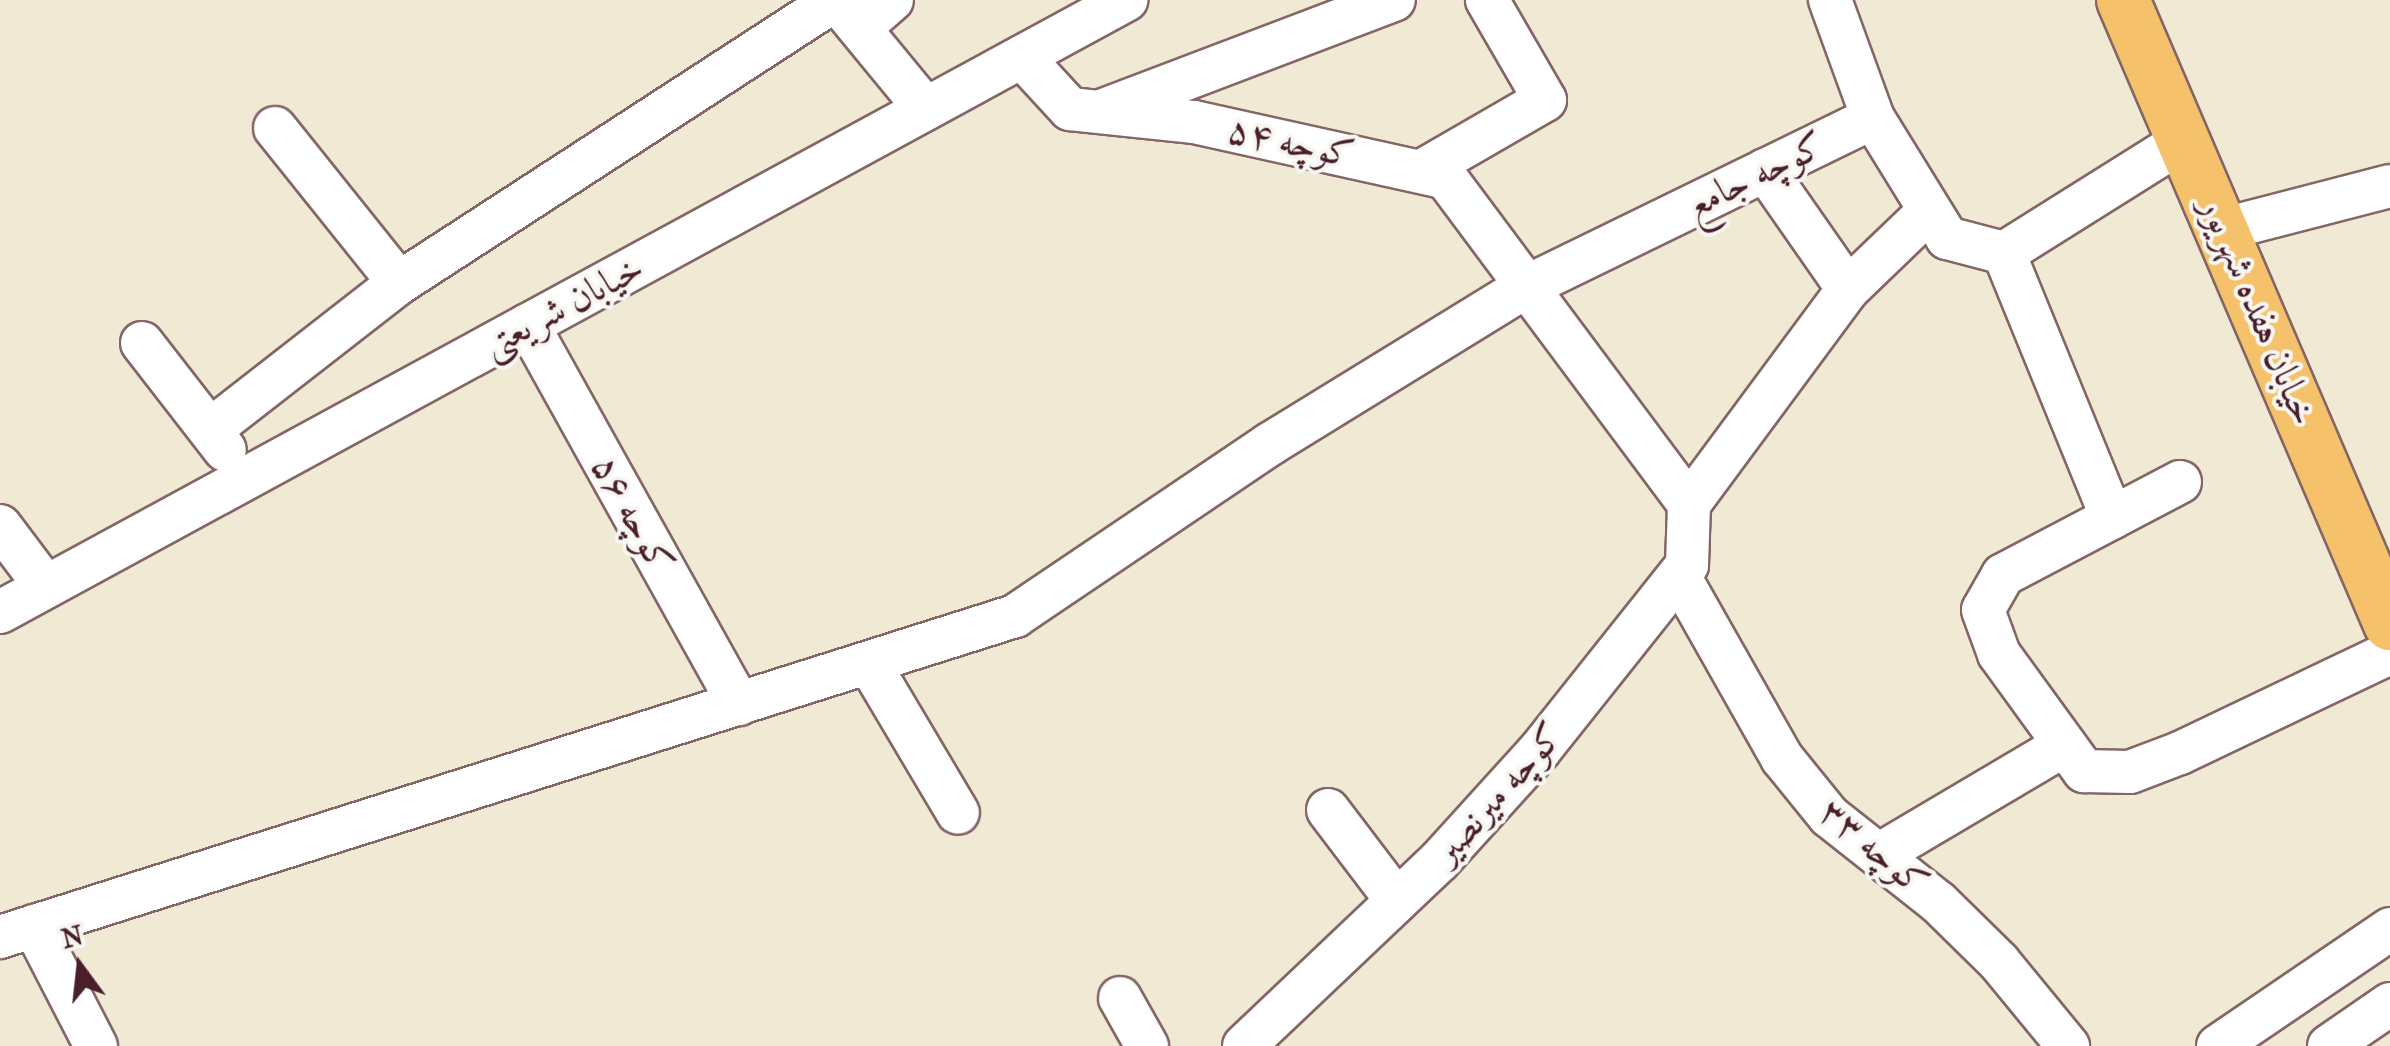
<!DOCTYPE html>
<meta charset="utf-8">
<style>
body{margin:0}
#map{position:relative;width:2390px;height:1046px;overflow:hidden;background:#f0ead4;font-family:"IM FELL French Canon",Amiri,serif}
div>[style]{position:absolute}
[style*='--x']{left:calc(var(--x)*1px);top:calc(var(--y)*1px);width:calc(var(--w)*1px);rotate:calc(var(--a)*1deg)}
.roads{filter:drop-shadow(2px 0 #846666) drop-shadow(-2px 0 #846666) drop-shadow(0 2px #846666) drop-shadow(0 -2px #846666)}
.minor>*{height:42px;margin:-21px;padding:0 21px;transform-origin:21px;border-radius:21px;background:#fff}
.major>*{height:52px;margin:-26px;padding:0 26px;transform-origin:26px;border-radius:26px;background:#f5c16b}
span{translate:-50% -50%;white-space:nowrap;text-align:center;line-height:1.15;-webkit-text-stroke:8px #f6f6f2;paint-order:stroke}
.street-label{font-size:38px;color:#4a1f2b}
.north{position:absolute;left:30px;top:916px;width:100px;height:100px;-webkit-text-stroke:8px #f6f6f2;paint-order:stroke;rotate:345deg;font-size:28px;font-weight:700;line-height:40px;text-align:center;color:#4a1f2b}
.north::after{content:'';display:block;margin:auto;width:35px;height:45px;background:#4a1f2b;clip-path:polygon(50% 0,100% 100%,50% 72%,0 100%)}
</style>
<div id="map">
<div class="roads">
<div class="minor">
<div style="--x:836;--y:0;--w:141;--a:50.5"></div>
<div style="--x:861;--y:27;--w:41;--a:-41.1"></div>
<div style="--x:1022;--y:57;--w:71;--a:47.3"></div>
<div style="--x:1070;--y:109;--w:125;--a:6"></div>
<div style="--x:1194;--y:122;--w:258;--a:12.5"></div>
<div style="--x:1446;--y:178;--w:407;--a:53.3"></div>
<div style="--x:1689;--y:504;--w:267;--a:-53.5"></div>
<div style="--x:1848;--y:289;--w:111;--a:-43.9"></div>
<div style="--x:1104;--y:110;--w:310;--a:-20.8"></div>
<div style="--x:1873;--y:118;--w:141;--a:58.3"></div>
<div style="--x:1947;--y:238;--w:59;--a:14.7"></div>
<div style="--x:2004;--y:253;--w:215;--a:-32.1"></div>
<div style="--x:275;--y:128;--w:198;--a:51.3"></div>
<div style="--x:1765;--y:170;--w:145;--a:55.1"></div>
<div style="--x:1422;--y:171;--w:142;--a:-30"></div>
<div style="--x:1545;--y:100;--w:116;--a:-120.1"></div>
<div style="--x:2224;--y:229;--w:171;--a:-14.5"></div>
<div style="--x:2004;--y:253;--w:286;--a:67.8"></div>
<div style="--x:528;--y:325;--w:434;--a:60.9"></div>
<div style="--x:142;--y:343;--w:135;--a:52.2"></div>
<div style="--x:210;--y:430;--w:239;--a:-37.9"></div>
<div style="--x:399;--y:283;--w:520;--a:-32.99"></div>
<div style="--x:2180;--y:482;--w:200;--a:152.3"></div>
<div style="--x:2003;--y:575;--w:40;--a:119.7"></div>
<div style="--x:1983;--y:610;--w:47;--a:70"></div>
<div style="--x:1999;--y:654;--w:145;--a:54"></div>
<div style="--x:2084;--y:771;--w:46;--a:1.2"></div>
<div style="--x:2130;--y:772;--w:53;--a:-20.8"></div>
<div style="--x:2180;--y:753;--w:233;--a:-25.5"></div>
<div style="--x:0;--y:526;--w:76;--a:53"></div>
<div style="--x:1679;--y:576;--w:209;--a:60.5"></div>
<div style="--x:1782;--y:758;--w:75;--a:51"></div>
<div style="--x:1829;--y:816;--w:139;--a:38.3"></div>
<div style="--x:1938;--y:902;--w:86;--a:44.5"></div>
<div style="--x:1999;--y:962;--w:109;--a:50.6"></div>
<div style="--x:0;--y:612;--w:1282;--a:-28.52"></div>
<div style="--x:869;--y:663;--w:174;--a:59.3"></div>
<div style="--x:1328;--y:810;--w:114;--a:52.8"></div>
<div style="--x:1882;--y:853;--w:208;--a:-30.6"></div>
<div style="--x:34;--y:926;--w:135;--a:62.7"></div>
<div style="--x:0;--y:937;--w:1065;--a:-17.55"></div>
<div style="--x:1015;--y:616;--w:308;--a:-34"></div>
<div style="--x:1270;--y:444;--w:298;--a:-31.6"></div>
<div style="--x:1524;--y:288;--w:388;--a:-26"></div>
<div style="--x:1873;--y:118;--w:126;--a:-110"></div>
<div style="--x:1120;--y:998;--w:55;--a:60.6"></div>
<div style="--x:1244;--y:1046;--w:270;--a:-43.5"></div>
<div style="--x:1440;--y:860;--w:147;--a:-47.8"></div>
<div style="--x:1539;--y:751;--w:238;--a:-51.5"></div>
<div style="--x:1687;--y:565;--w:61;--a:-88.1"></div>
<div style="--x:2218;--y:1046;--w:208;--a:-34.2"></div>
<div style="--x:2329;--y:1046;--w:74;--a:-34.5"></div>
</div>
<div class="major">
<div style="--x:2123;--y:0;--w:679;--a:66.83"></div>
</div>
</div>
<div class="street-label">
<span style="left:1291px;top:142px;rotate:12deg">کوچه ۵۴</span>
<span style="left:1755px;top:175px;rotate:-26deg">کوچه جامع</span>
<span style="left:563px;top:306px;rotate:-28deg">خیابان شریعتی</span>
<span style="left:2259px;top:311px;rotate:67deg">خیابان هفده شهریور</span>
<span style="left:633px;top:514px;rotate:61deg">کوچه ۵۶</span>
<span style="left:1498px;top:793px;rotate:-48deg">کوچه میرنصیر</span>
<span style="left:1874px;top:847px;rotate:40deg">کوچه ۳۳</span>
</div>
<div class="north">N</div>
</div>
